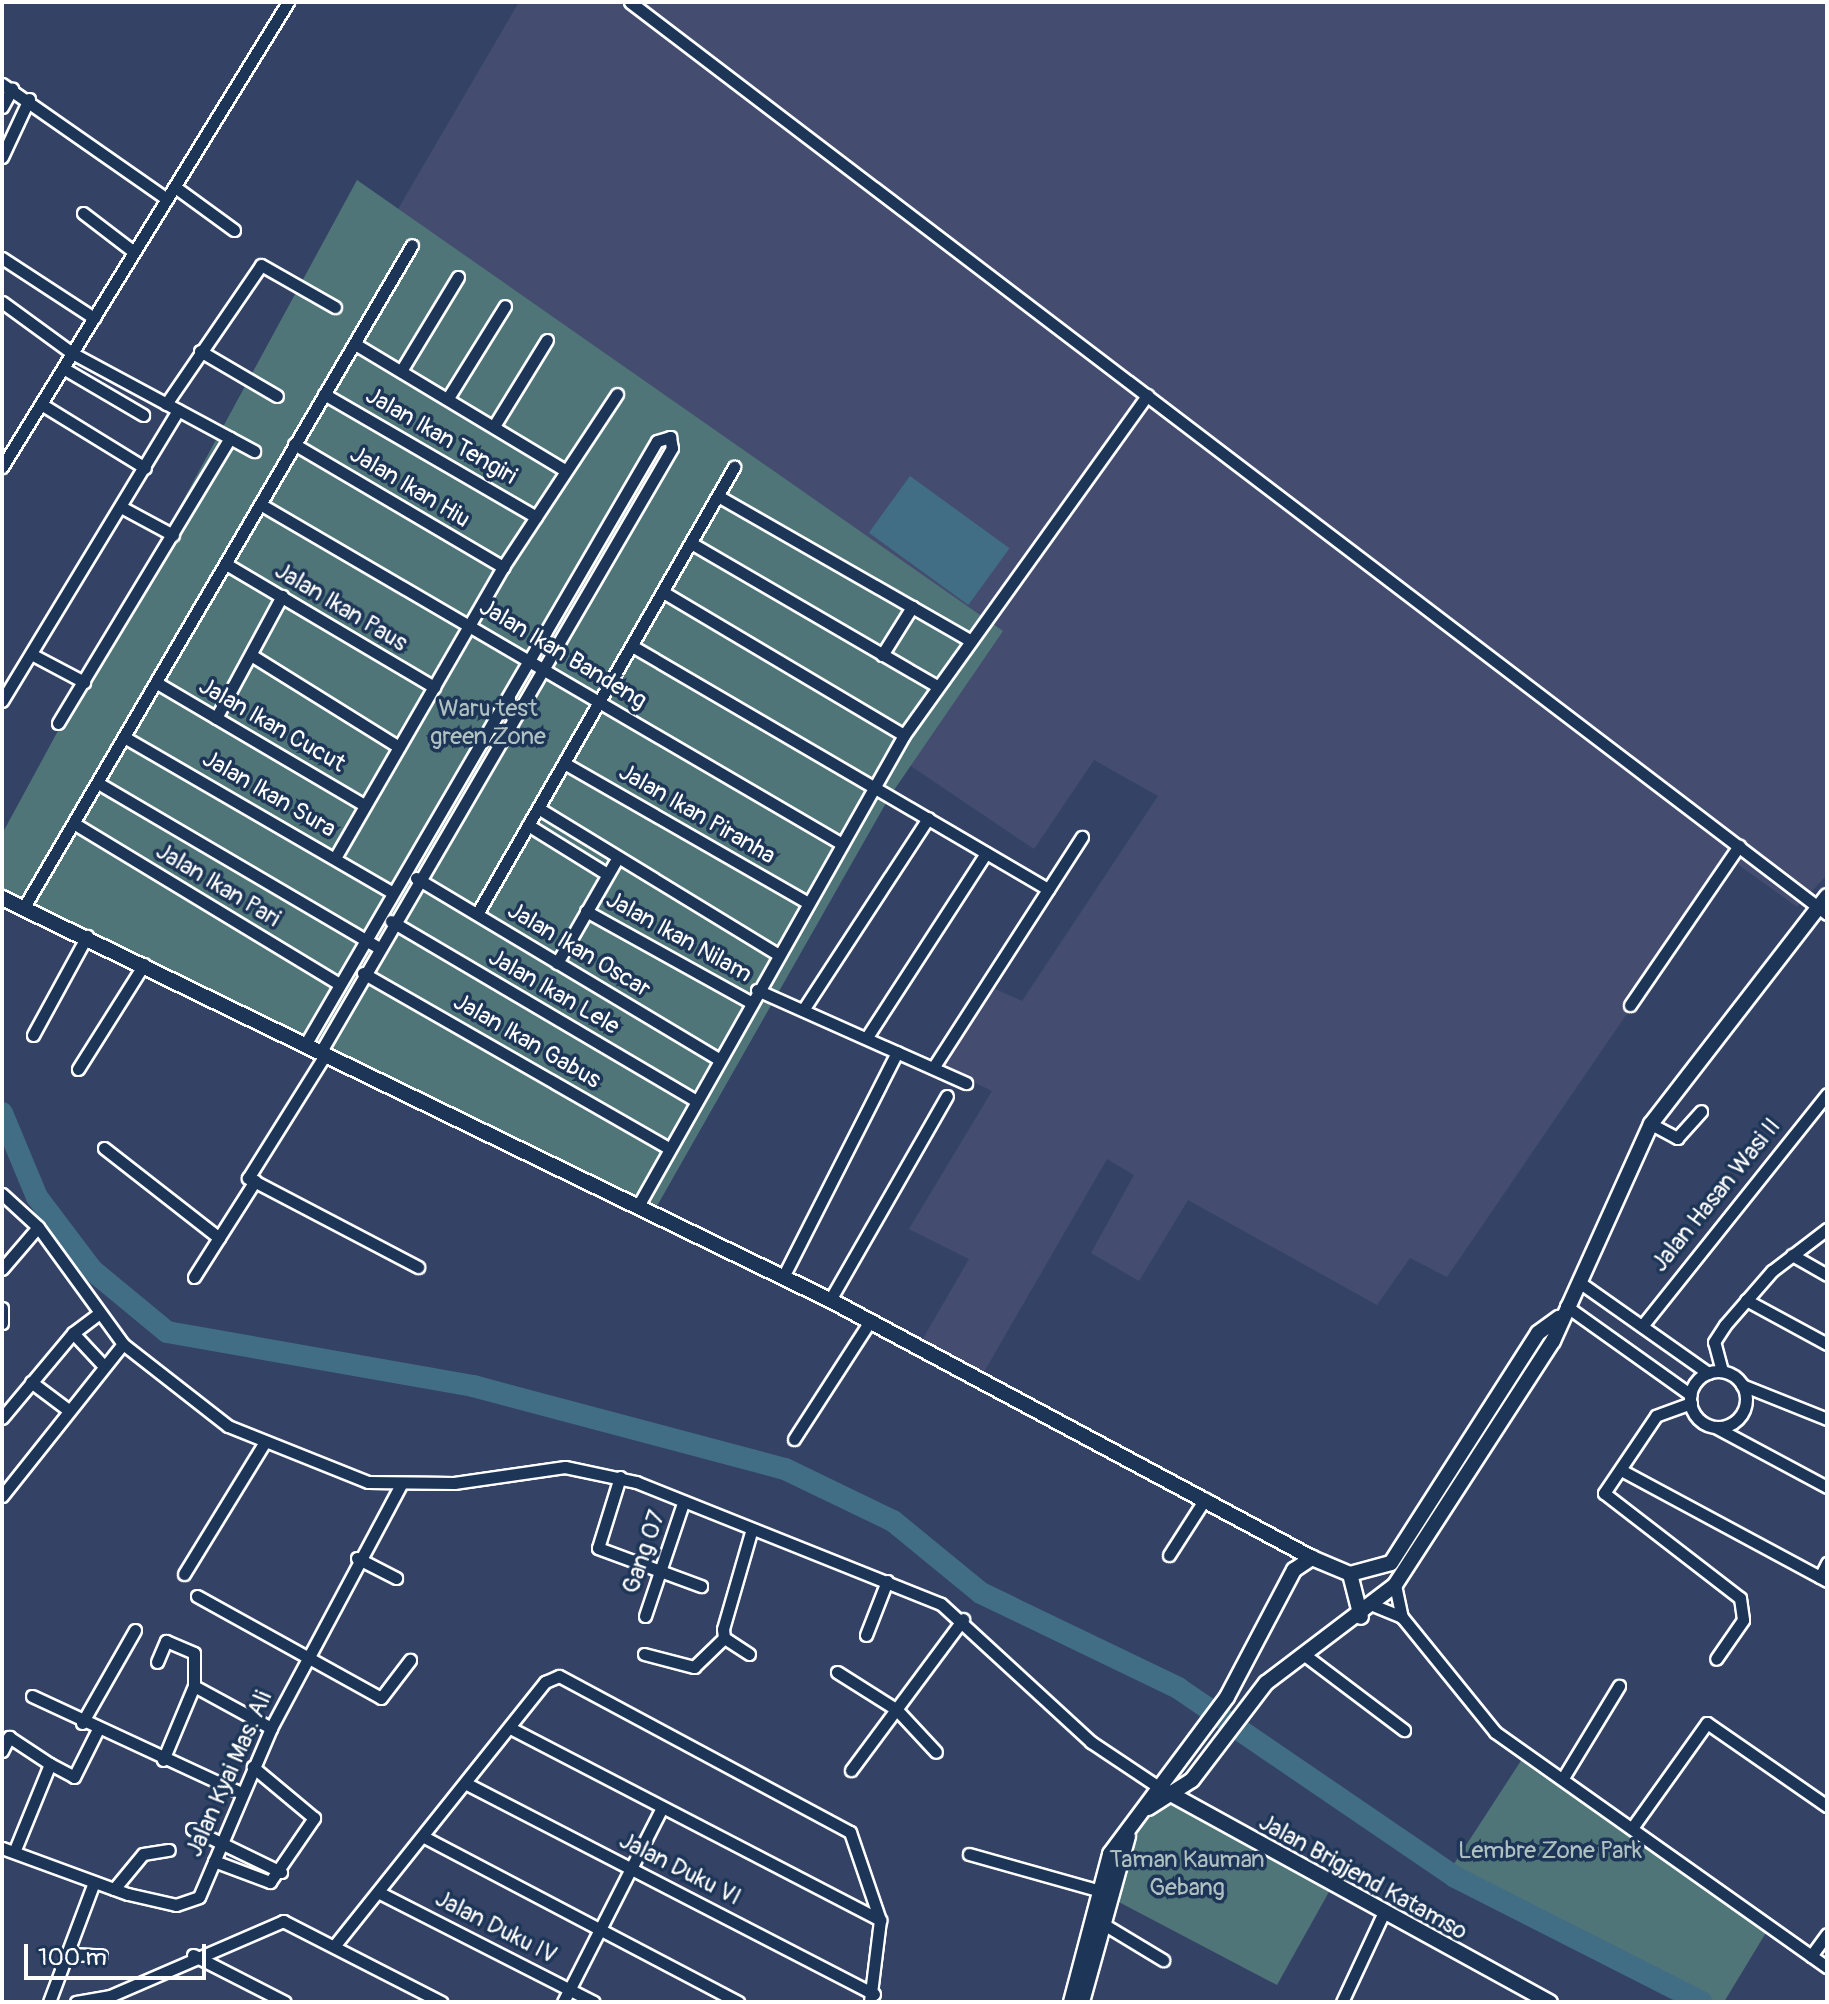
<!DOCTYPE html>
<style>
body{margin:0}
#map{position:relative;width:1829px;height:2004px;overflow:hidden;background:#344365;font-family:Pangolin,sans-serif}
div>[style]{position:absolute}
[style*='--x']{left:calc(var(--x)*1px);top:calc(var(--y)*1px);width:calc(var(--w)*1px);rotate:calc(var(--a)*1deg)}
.built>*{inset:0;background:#444d6f}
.green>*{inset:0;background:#4f7578}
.water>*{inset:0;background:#416d85;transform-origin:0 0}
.river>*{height:22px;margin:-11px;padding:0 11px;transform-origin:11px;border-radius:11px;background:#416d85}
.roads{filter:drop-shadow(2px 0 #fff) drop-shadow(-2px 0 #fff) drop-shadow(0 2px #fff) drop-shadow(0 -2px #fff)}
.minor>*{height:11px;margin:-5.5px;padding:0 5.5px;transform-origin:5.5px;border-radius:5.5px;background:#1d3557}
.minor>.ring{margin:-5.5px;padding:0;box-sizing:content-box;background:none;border:11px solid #1d3557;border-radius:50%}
.tertiary>*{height:14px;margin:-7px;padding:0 7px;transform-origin:7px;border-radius:7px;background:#1d3557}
.secondary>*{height:14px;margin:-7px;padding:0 7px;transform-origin:7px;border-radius:7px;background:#1d3557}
span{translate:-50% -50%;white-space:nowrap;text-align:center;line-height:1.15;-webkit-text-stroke:7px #1d3557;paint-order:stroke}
.street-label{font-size:24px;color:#fff}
.park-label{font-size:24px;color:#b0c1c2}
.frame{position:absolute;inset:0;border:4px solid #fff;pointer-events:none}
.scale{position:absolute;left:24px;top:1944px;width:182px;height:36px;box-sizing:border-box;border:4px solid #fff;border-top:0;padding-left:10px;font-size:24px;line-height:28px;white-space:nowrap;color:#fff;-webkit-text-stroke:6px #1d3557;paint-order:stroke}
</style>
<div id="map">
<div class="built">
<div style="clip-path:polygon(519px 2px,1827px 2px,1827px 875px,1797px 907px,1732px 860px,1447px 1277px,1410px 1258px,1377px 1305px,1188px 1200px,1139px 1281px,1091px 1253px,1134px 1175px,1107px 1159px,984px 1372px,921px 1342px,969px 1259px,909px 1229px,992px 1091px,943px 1067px,993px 988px,1022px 1001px,1158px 796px,1094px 760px,1034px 849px,890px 752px,391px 221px)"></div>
</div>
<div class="green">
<div style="clip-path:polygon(357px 180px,1003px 631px,890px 796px,653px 1213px,2px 898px,2px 834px)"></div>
<div style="clip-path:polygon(1526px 1753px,1770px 1926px,1724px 2002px,1701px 2002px,1448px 1873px)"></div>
<div style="clip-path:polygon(1173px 1801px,1330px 1890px,1277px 1985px,1115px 1900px,1123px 1849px,1150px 1813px)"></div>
</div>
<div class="water">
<div style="left:910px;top:476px;width:123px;height:70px;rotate:36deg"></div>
</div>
<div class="river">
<div style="--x:2;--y:1113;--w:91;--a:67.4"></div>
<div style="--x:37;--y:1197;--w:91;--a:53"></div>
<div style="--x:92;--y:1270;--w:97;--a:39.6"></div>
<div style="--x:167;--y:1332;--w:311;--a:10"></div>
<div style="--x:473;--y:1386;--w:323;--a:14.9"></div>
<div style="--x:785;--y:1469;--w:120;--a:25.7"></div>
<div style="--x:893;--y:1521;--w:114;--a:39.3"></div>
<div style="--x:981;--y:1593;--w:219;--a:25.7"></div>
<div style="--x:1178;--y:1688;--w:335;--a:34.3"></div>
<div style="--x:1455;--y:1877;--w:276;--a:26.9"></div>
</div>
<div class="roads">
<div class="minor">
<div style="--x:630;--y:2;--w:1505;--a:37.3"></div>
<div style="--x:2;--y:84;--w:201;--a:34.9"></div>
<div style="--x:2;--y:107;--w:21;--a:-61"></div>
<div style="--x:2;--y:157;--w:64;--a:-65"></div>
<div style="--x:175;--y:187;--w:73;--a:36.1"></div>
<div style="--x:83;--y:213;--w:64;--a:37.4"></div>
<div style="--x:2;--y:258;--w:110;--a:33.1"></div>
<div style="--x:2;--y:302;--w:87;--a:36.1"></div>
<div style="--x:72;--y:353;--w:207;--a:28.3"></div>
<div style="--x:355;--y:344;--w:246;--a:31"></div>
<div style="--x:200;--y:351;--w:89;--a:30.3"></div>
<div style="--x:63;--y:368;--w:93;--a:30.4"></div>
<div style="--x:401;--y:371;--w:110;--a:-58.8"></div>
<div style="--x:324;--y:394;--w:245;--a:30.1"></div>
<div style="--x:448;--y:398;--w:108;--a:-58.2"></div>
<div style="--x:41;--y:404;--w:122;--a:31.6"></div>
<div style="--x:166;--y:404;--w:168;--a:-55.6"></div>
<div style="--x:261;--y:265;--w:85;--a:29.6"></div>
<div style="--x:494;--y:426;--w:101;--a:-58.4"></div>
<div style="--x:294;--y:444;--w:243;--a:30.5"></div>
<div style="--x:2;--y:467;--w:546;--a:-58.41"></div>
<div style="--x:718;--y:496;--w:289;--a:29.8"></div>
<div style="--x:260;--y:504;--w:674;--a:30.29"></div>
<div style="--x:121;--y:507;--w:59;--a:28.3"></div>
<div style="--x:691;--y:543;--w:282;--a:30.2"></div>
<div style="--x:226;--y:564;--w:242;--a:30.6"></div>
<div style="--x:663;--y:592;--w:280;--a:30.7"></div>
<div style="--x:632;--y:646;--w:482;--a:30.3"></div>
<div style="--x:33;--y:655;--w:58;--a:27.9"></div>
<div style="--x:251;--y:655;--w:174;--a:31.9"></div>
<div style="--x:882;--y:655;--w:57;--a:-58"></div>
<div style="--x:157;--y:683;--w:240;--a:30.5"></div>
<div style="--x:2;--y:701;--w:340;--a:-58.8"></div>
<div style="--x:216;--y:718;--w:139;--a:-61.6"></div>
<div style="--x:58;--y:723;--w:333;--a:-58.9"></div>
<div style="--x:124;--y:737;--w:309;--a:30.1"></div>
<div style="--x:564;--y:763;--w:281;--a:29.8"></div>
<div style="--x:98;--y:783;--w:324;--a:30.4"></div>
<div style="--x:538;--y:808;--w:280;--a:31.4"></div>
<div style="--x:75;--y:824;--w:307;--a:31.2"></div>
<div style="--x:528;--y:825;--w:93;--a:31.8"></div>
<div style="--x:335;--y:858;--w:336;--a:-60"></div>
<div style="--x:503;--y:567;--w:207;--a:-56.6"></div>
<div style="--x:416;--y:878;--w:352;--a:30.9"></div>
<div style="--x:24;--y:907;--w:767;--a:-59.63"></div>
<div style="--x:586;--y:911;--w:188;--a:29"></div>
<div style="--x:477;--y:914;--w:516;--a:-60.1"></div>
<div style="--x:391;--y:921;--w:353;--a:30.5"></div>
<div style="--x:557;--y:963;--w:122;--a:-60.1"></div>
<div style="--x:363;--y:973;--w:352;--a:29.8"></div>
<div style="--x:757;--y:990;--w:229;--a:24"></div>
<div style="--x:1630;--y:1005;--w:193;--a:-55.6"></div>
<div style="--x:803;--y:1010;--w:229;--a:-56.9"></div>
<div style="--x:33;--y:1035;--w:113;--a:-61.4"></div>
<div style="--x:867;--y:1037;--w:219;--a:-57.1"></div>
<div style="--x:305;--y:1045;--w:699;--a:-59.77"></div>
<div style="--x:657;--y:441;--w:14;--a:-17"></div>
<div style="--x:670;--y:437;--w:11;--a:80"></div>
<div style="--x:672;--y:448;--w:700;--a:120.19"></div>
<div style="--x:325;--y:1055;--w:145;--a:122"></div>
<div style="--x:248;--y:1178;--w:192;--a:27.6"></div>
<div style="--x:933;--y:1068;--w:275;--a:-57.2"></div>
<div style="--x:78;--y:1069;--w:124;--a:-57.8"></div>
<div style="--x:1651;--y:1124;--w:30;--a:28"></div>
<div style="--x:1677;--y:1138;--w:36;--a:-48"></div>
<div style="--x:104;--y:1148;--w:146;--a:38"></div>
<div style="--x:2;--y:1194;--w:49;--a:42.5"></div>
<div style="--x:38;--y:1227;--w:145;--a:54"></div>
<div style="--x:123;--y:1344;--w:133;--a:38"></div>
<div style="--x:228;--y:1426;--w:151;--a:21.8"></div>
<div style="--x:368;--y:1482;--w:86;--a:0.7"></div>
<div style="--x:454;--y:1483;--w:112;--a:-8.2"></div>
<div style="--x:565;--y:1467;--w:73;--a:11.9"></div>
<div style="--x:636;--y:1482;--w:328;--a:21.8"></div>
<div style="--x:941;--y:1604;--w:204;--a:42.6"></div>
<div style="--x:1091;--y:1742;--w:79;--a:33.7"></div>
<div style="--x:638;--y:1206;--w:541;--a:-60.54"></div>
<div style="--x:904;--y:735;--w:418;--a:-54.4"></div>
<div style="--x:1792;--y:1255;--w:40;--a:29.7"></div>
<div style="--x:2;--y:1269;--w:55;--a:-49.4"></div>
<div style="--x:194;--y:1277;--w:114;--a:-57.6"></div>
<div style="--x:783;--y:1277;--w:252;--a:-63.1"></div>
<div style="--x:1579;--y:1282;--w:158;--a:35.2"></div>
<div style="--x:830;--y:1300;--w:235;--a:-60.2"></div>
<div style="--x:1746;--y:1300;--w:92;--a:28.5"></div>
<div style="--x:1566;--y:1306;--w:153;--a:35.5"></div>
<div style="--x:2;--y:1308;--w:15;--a:90"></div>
<div style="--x:1642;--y:1326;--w:297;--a:-51.4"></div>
<div style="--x:73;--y:1333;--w:42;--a:46.9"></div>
<div style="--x:1722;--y:1371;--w:30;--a:-105"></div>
<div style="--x:1714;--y:1342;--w:20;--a:-57"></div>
<div style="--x:1725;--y:1325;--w:72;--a:-49"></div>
<div style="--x:1772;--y:1271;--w:69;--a:-37.4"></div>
<div class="ring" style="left:1690px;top:1371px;width:45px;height:45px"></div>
<div style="--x:31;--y:1382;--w:45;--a:36.9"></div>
<div style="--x:1742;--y:1385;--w:92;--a:21.8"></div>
<div style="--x:1691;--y:1403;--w:37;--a:160"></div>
<div style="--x:1656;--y:1416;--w:93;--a:124"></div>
<div style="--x:1604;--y:1493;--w:172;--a:37.7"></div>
<div style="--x:1740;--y:1598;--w:22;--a:82"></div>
<div style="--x:1743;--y:1620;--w:47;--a:124.7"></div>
<div style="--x:2;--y:1418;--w:111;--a:-50.1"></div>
<div style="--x:73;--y:1333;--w:31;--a:-37"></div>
<div style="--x:1715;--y:1427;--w:127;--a:28.2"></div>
<div style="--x:794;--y:1439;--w:140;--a:-57.2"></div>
<div style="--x:1621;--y:1470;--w:234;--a:28.3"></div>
<div style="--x:620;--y:1477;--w:74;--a:107.2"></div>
<div style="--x:598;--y:1548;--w:110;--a:20.3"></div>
<div style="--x:2;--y:1496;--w:194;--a:-51.5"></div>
<div style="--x:1169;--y:1555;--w:67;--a:-57.3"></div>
<div style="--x:357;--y:1558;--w:44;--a:27.1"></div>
<div style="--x:184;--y:1574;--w:155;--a:-58.5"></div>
<div style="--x:1820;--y:1577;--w:16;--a:-63"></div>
<div style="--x:1395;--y:1585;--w:33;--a:78"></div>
<div style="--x:197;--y:1596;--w:210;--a:29"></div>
<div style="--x:381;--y:1698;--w:48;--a:-52.7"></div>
<div style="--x:1375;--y:1606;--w:29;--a:22"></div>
<div style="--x:1402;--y:1617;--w:148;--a:51"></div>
<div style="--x:1495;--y:1732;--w:407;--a:35.3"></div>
<div style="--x:645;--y:1616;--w:119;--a:-71.4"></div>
<div style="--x:866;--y:1635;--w:58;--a:-68.7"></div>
<div style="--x:644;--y:1654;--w:52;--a:14.6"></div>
<div style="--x:694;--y:1667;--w:42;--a:-44"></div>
<div style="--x:749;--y:1654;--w:30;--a:-147"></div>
<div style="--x:724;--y:1638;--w:9;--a:-96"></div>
<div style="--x:723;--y:1629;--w:101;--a:-73.9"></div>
<div style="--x:1306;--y:1656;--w:123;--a:37.1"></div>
<div style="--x:157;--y:1662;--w:23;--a:-67"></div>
<div style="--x:166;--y:1641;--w:30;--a:23"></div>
<div style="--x:194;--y:1653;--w:33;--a:90"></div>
<div style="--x:194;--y:1686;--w:88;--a:28.6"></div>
<div style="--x:837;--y:1672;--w:71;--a:32.3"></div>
<div style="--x:897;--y:1710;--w:57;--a:47.1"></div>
<div style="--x:32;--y:1696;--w:230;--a:24.9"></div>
<div style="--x:82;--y:1723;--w:107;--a:-60.3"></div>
<div style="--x:512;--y:1729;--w:415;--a:27.4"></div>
<div style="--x:2;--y:1751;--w:16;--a:-63"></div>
<div style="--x:9;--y:1737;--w:49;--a:33.4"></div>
<div style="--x:50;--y:1764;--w:95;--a:112.2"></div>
<div style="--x:163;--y:1760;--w:80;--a:-67.3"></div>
<div style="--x:50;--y:1764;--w:27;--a:28"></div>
<div style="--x:74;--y:1777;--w:51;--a:-63.4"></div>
<div style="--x:851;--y:1770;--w:188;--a:-53.4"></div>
<div style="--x:1563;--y:1778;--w:108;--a:-58.7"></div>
<div style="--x:467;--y:1784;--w:458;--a:27.3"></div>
<div style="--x:1632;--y:1828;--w:129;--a:-54.5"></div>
<div style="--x:1707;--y:1723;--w:146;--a:34.7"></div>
<div style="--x:192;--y:1829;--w:99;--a:25.8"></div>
<div style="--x:424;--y:1837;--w:355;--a:27.7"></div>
<div style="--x:2;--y:1848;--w:134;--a:20.1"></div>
<div style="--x:128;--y:1894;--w:49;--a:12.9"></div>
<div style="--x:176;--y:1905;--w:24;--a:-19"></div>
<div style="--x:199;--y:1897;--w:184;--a:-66.9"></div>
<div style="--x:271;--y:1728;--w:274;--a:-61.9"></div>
<div style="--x:969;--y:1854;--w:133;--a:15.7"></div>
<div style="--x:214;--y:1861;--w:60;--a:20.6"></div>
<div style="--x:270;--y:1882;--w:78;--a:-55.5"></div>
<div style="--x:314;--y:1818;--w:80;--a:-140.1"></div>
<div style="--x:114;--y:1889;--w:45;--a:-50.4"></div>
<div style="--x:143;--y:1854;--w:26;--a:-9"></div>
<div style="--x:378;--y:1892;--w:242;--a:27"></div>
<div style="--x:1105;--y:1925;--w:68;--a:31.1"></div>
<div style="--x:335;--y:1945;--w:337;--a:-51.4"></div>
<div style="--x:545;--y:1682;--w:15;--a:-23"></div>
<div style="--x:559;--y:1676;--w:330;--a:28.2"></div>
<div style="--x:850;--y:1832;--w:93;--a:71.2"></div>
<div style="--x:880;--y:1920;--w:83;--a:97"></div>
<div style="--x:66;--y:1954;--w:35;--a:2"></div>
<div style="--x:193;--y:1955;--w:103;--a:27.1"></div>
<div style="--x:1811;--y:1956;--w:27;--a:-54"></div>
<div style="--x:49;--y:2002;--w:128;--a:-69.4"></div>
<div style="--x:76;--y:2002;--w:35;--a:-10"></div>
<div style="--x:110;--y:1996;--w:189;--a:-23.4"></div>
<div style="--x:283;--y:1921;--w:178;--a:27.1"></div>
<div style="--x:563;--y:2002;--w:218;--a:-63"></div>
<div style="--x:1342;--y:2002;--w:97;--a:-65"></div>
</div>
<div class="tertiary">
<div style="--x:2;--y:898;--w:920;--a:25.9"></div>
<div style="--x:830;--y:1300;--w:547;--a:28.16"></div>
<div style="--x:1160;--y:1788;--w:445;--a:28.8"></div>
</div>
<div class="secondary">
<div style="--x:1350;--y:1574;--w:44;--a:75.7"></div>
<div style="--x:1148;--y:1808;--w:52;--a:-32.5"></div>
<div style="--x:1192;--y:1780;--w:122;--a:-52.7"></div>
<div style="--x:1266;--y:1683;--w:162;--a:-37.2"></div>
<div style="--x:1395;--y:1585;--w:291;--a:-57.1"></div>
<div style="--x:1553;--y:1341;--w:238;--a:-65.7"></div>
<div style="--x:1651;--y:1124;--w:288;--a:-52.3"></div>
<div style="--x:1071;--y:2002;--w:153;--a:-75.2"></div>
<div style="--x:1110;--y:1854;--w:196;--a:-53.3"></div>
<div style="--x:1227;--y:1697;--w:144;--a:-62.2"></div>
<div style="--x:1294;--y:1570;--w:22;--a:-34"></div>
<div style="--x:1312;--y:1558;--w:41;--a:22.8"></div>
<div style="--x:1350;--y:1574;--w:42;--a:-15"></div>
<div style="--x:1391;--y:1563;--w:273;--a:-57.4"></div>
<div style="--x:1538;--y:1333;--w:26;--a:-36"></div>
<div style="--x:1082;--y:2002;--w:172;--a:-74.5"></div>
</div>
</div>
<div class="street-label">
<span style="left:441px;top:436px;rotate:30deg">Jalan Ikan Tengiri</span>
<span style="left:410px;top:487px;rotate:31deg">Jalan Ikan Hiu</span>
<span style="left:341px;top:607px;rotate:31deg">Jalan Ikan Paus</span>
<span style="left:563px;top:654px;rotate:31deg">Jalan Ikan Bandeng</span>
<span style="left:272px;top:725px;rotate:30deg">Jalan Ikan Cucut</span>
<span style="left:269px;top:794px;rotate:30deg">Jalan Ikan Sura</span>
<span style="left:697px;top:814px;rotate:30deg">Jalan Ikan Piranha</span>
<span style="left:218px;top:885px;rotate:31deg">Jalan Ikan Pari</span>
<span style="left:679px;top:937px;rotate:29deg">Jalan Ikan Nilam</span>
<span style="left:579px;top:950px;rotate:31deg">Jalan Ikan Oscar</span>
<span style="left:554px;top:992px;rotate:30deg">Jalan Ikan Lele</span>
<span style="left:527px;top:1041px;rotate:30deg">Jalan Ikan Gabus</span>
<span style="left:1716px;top:1195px;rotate:-51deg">Jalan Hasan Wasi II</span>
<span style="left:644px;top:1552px;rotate:-71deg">Gang 07</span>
<span style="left:229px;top:1774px;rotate:-66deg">Jalan Kyai Mas. Ali</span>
<span style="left:680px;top:1869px;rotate:27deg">Jalan Duku VI</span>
<span style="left:1363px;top:1877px;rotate:29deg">Jalan Brigjend Katamso</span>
<span style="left:496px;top:1927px;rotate:27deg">Jalan Duku IV</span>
</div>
<div class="park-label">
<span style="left:488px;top:723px">Waru test<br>green Zone</span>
<span style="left:1550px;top:1851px">Lembre Zone Park</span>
<span style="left:1187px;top:1874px">Taman Kauman<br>Gebang</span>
</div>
<div class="frame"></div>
<div class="scale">100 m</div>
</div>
